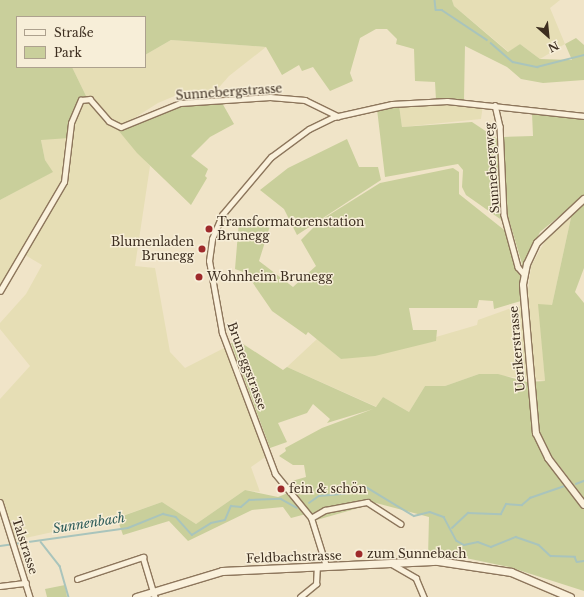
<!DOCTYPE html>
<meta charset="utf-8">
<style>
body{margin:0}
#map{position:relative;width:584px;height:597px;overflow:hidden;background:#f0e4c8;font-family:"Libre Baskerville",serif}
div>[style]{position:absolute}
[style*='--x']{left:calc(var(--x)*1px);top:calc(var(--y)*1px);width:calc(var(--w)*1px);rotate:calc(var(--a)*1deg)}
.farmland>*{inset:0;background:#e6deb5}
.green>*{inset:0;background:#c9cf9b}
.stream>*{height:1.5px;margin:-0.75px;padding:0 0.75px;transform-origin:0.75px;border-radius:0.75px;background:#a9c4bc}
.roads{filter:drop-shadow(1px 0 #8d765c) drop-shadow(-1px 0 #8d765c) drop-shadow(0 1px #8d765c) drop-shadow(0 -1px #8d765c)}
.minor>*{height:4.5px;margin:-2.25px;padding:0 2.25px;transform-origin:2.25px;border-radius:2.25px;background:#faf1dc}
.tertiary>*{height:6px;margin:-3px;padding:0 3px;transform-origin:3px;border-radius:3px;background:#faf1dc}
.secondary>*{height:7px;margin:-3.5px;padding:0 3.5px;transform-origin:3.5px;border-radius:3.5px;background:#faf1dc}
.dots>*{width:11px;height:11px;translate:-50% -50%;box-sizing:border-box;border:2px solid #f7eed8;border-radius:50%}
span{translate:-50% -50%;white-space:nowrap;text-align:center;line-height:1.15;-webkit-text-stroke:3px #f7eed8;paint-order:stroke}
.street-label{font-size:12px;color:#3d2e20}
.poi-label{font-size:12px;color:#3d2e20}
.left{translate:0 -50%;text-align:left}
.right{translate:-100% -50%;text-align:right}
.water-label{font-size:13px;color:#2f5d5a;font-style:italic}
.legend{position:absolute;left:16px;top:16px;width:130px;height:52px;box-sizing:border-box;background:#f7eed8;border:1px solid #ada18e;margin:0;padding:5px 7px;list-style:none;font-size:12px;color:#3d2e20}
.legend li{display:flex;align-items:center;gap:8px;height:20px}
.legend b{width:20px;border:1px solid #ada18e}
.north{position:absolute;left:528px;top:16px;width:40px;height:40px;-webkit-text-stroke:3px #f7eed8;paint-order:stroke;rotate:153deg;font-size:11px;font-weight:700;line-height:16px;text-align:center;color:#3d2e20}
.north::after{content:'';display:block;margin:auto;width:14px;height:18px;background:#3d2e20;clip-path:polygon(50% 0,100% 100%,50% 72%,0 100%)}
</style>
<div id="map">
<div class="farmland">
<div style="clip-path:polygon(452px 0,560px 0,550px 8px,565px 44px,540px 59px,520px 44px,509px 52px,454px 6px)"></div>
<div style="clip-path:polygon(171px 40px,266px 47px,229px 76px,207px 101px,195px 102px,184px 92px,158px 103px,117px 129px,150px 166px,135px 266px,155px 268px,170px 352px,185px 368px,228px 346px,268px 455px,251px 467px,260px 492px,245px 490px,196px 524px,162px 502px,116px 518px,12px 541px,0 502px,0 399px,30px 366px,0 329px,0 323px,26px 294px,42px 265px,25px 255px,0 288px,0 200px,52px 172px,45px 160px,41px 140px,73px 115px,78px 103px,87px 98px,72px 67px,145px 67px,145px 55px)"></div>
<div style="clip-path:polygon(436px 104px,483px 105px,481px 119px,402px 127px,399px 105px)"></div>
<div style="clip-path:polygon(572px 213px,552px 305px,539px 305px,545px 381px,534px 379px,528px 292px,531px 266px,549px 234px)"></div>
<div style="clip-path:polygon(517px 306px,521px 307px,527px 378px,479px 374px,445px 386px,425px 386px,409px 412px,383px 397px,377px 407px,287px 367px,317px 339px,341px 359px,436px 341px,436px 337px,477px 325px,478px 320px)"></div>
</div>
<div class="green">
<div style="clip-path:polygon(0 0,452px 0,454px 6px,508px 52px,520px 44px,540px 59px,572px 60px,565px 44px,576px 38px,584px 45px,584px 80px,543px 83px,521px 79px,507px 67px,465px 46px,464px 100px,436px 100px,435px 82px,415px 81px,414px 49px,396px 44px,397px 39px,387px 29px,376px 29px,360px 38px,350px 73px,353px 81px,330px 91px,313px 67px,302px 71px,299px 65px,282px 75px,266px 47px,171px 40px,145px 55px,145px 17px,17px 17px,17px 67px,72px 67px,87px 98px,76px 107px,69px 138px,41px 140px,45px 160px,53px 172px,0 200px)"></div>
<div style="clip-path:polygon(221px 101px,234px 124px,210px 137px,191px 156px,208px 169px,205px 176px,207px 178px,191px 205px,137px 153px,113px 124px,121px 127px,169px 106px)"></div>
<div style="clip-path:polygon(399px 105px,402px 127px,472px 122px,499px 140px,503px 221px,466px 195px,462px 187px,463px 170px,458px 164px,385px 177px,377px 109px)"></div>
<div style="clip-path:polygon(532px 113px,584px 118px,584px 196px,540px 232px,523px 267px,506px 210px,503px 137px,533px 136px)"></div>
<div style="clip-path:polygon(347px 139px,359px 167px,378px 167px,381px 180px,297px 235px,284px 209px,260px 190px,288px 168px)"></div>
<div style="clip-path:polygon(453px 168px,459px 172px,459px 194px,508px 233px,521px 280px,521px 301px,494px 309px,493px 301px,479px 300px,477px 308px,409px 308px,413px 330px,437px 330px,436px 341px,375px 356px,341px 359px,308px 332px,306px 335px,272px 311px,246px 273px,235px 269px,239px 221px,270px 226px,259px 261px,293px 287px,316px 266px,301px 240px,321px 220px,380px 183px)"></div>
<div style="clip-path:polygon(584px 204px,584px 268px,575px 292px,584px 303px,584px 498px,548px 451px,537px 425px,544px 458px,584px 509px,584px 591px,509px 567px,456px 556px,428px 557px,429px 517px,376px 503px,313px 521px,290px 491px,292px 481px,306px 477px,304px 465px,293px 465px,279px 456px,286px 451px,285px 448px,322px 428px,373px 409px,327px 423px,330px 419px,313px 404px,307px 413px,278px 423px,287px 442px,270px 448px,231px 343px,240px 342px,283px 370px,287px 367px,376px 407px,383px 397px,409px 412px,425px 386px,445px 386px,479px 374px,498px 374px,527px 382px,545px 381px,538px 304px,552px 305px,572px 213px)"></div>
<div style="clip-path:polygon(245px 490px,278px 497px,288px 493px,306px 514px,291px 518px,283px 507px,252px 510px,188px 541px,169px 521px,123px 535px,117px 518px,162px 502px,196px 524px)"></div>
<div style="clip-path:polygon(65px 585px,67px 597px,47px 597px,45px 589px)"></div>
</div>
<div class="stream">
<div style="--x:435;--y:0;--w:10;--a:84"></div>
<div style="--x:436;--y:10;--w:6;--a:0"></div>
<div style="--x:442;--y:10;--w:54;--a:33.7"></div>
<div style="--x:491;--y:43;--w:29;--a:41"></div>
<div style="--x:513;--y:62;--w:25;--a:12"></div>
<div style="--x:537;--y:67;--w:49;--a:-14.3"></div>
<div style="--x:576;--y:484;--w:9;--a:-21"></div>
<div style="--x:309;--y:503;--w:12;--a:-35"></div>
<div style="--x:319;--y:496;--w:25;--a:-5"></div>
<div style="--x:344;--y:494;--w:23;--a:-18"></div>
<div style="--x:366;--y:487;--w:56;--a:31.1"></div>
<div style="--x:414;--y:516;--w:16;--a:-14"></div>
<div style="--x:430;--y:512;--w:15;--a:20"></div>
<div style="--x:444;--y:517;--w:27;--a:62"></div>
<div style="--x:457;--y:541;--w:8;--a:30"></div>
<div style="--x:464;--y:545;--w:14;--a:-12"></div>
<div style="--x:478;--y:542;--w:14;--a:21"></div>
<div style="--x:491;--y:547;--w:27;--a:-22"></div>
<div style="--x:516;--y:537;--w:24;--a:19"></div>
<div style="--x:539;--y:545;--w:16;--a:43"></div>
<div style="--x:551;--y:556;--w:24;--a:2"></div>
<div style="--x:575;--y:557;--w:5;--a:68"></div>
<div style="--x:577;--y:562;--w:7;--a:-8"></div>
<div style="--x:452;--y:528;--w:22;--a:-43"></div>
<div style="--x:468;--y:513;--w:33;--a:2"></div>
<div style="--x:501;--y:514;--w:11;--a:-63"></div>
<div style="--x:506;--y:504;--w:16;--a:4"></div>
<div style="--x:522;--y:505;--w:11;--a:-41"></div>
<div style="--x:530;--y:498;--w:37;--a:-19"></div>
<div style="--x:41;--y:542;--w:31;--a:52"></div>
<div style="--x:60;--y:566;--w:32;--a:74"></div>
<div style="--x:0;--y:546;--w:129;--a:-8"></div>
<div style="--x:128;--y:528;--w:38;--a:-22"></div>
<div style="--x:163;--y:514;--w:13;--a:13"></div>
<div style="--x:176;--y:517;--w:24;--a:48"></div>
<div style="--x:192;--y:535;--w:22;--a:-32"></div>
<div style="--x:211;--y:523;--w:14;--a:-12"></div>
<div style="--x:225;--y:520;--w:15;--a:-67"></div>
<div style="--x:231;--y:506;--w:10;--a:6"></div>
<div style="--x:241;--y:507;--w:11;--a:-41"></div>
<div style="--x:249;--y:500;--w:32;--a:-2"></div>
<div style="--x:281;--y:499;--w:18;--a:29"></div>
</div>
<div class="roads">
<div class="minor">
<div style="--x:495;--y:105;--w:22;--a:77"></div>
<div style="--x:500;--y:126;--w:89;--a:87.4"></div>
<div style="--x:504;--y:215;--w:54;--a:74.9"></div>
<div style="--x:518;--y:267;--w:9;--a:49"></div>
<div style="--x:0;--y:291;--w:126;--a:-59.6"></div>
<div style="--x:64;--y:182;--w:59;--a:-83.2"></div>
<div style="--x:71;--y:123;--w:25;--a:-67"></div>
<div style="--x:81;--y:100;--w:9;--a:-6"></div>
<div style="--x:90;--y:99;--w:29;--a:49"></div>
<div style="--x:109;--y:121;--w:13;--a:27"></div>
<div style="--x:121;--y:127;--w:64;--a:-22.1"></div>
<div style="--x:180;--y:103;--w:90;--a:-3.8"></div>
<div style="--x:270;--y:97;--w:35;--a:5"></div>
<div style="--x:305;--y:100;--w:37;--a:26"></div>
<div style="--x:0;--y:502;--w:100;--a:72.5"></div>
<div style="--x:311;--y:518;--w:16;--a:-30"></div>
<div style="--x:325;--y:510;--w:43;--a:-10.8"></div>
<div style="--x:367;--y:502;--w:40;--a:32.9"></div>
<div style="--x:392;--y:564;--w:28;--a:30"></div>
<div style="--x:416;--y:578;--w:21;--a:67"></div>
<div style="--x:326;--y:566;--w:50;--a:-107.4"></div>
<div style="--x:311;--y:518;--w:57;--a:-129.3"></div>
<div style="--x:275;--y:474;--w:151;--a:-110.6"></div>
<div style="--x:222;--y:333;--w:73;--a:-100.2"></div>
<div style="--x:209;--y:261;--w:22;--a:-82"></div>
<div style="--x:212;--y:239;--w:26;--a:-67"></div>
<div style="--x:222;--y:215;--w:76;--a:-49.8"></div>
<div style="--x:271;--y:157;--w:47;--a:-36.4"></div>
<div style="--x:309;--y:129;--w:28;--a:-26"></div>
<div style="--x:334;--y:117;--w:59;--a:-12.6"></div>
<div style="--x:392;--y:104;--w:55;--a:-3.1"></div>
<div style="--x:447;--y:101;--w:138;--a:6.2"></div>
<div style="--x:77;--y:579;--w:70;--a:-18.4"></div>
<div style="--x:143;--y:557;--w:42;--a:73.3"></div>
<div style="--x:0;--y:586;--w:26;--a:-7"></div>
<div style="--x:300;--y:597;--w:21;--a:-39"></div>
<div style="--x:316;--y:584;--w:17;--a:-87"></div>
</div>
<div class="tertiary">
<div style="--x:584;--y:199;--w:64;--a:136.9"></div>
<div style="--x:537;--y:243;--w:23;--a:115"></div>
<div style="--x:527;--y:264;--w:21;--a:101"></div>
<div style="--x:523;--y:285;--w:149;--a:85"></div>
<div style="--x:536;--y:433;--w:28;--a:64"></div>
<div style="--x:548;--y:458;--w:59;--a:52.5"></div>
</div>
<div class="secondary">
<div style="--x:136;--y:597;--w:90;--a:-16.8"></div>
<div style="--x:222;--y:571;--w:216;--a:-2.7"></div>
<div style="--x:438;--y:561;--w:74;--a:8.6"></div>
<div style="--x:511;--y:572;--w:64;--a:23"></div>
</div>
</div>
<div class="dots">
<div style="left:209px;top:229px;background:#9e2a2b"></div>
<div style="left:202px;top:249px;background:#9e2a2b"></div>
<div style="left:199px;top:277px;background:#9e2a2b"></div>
<div style="left:281px;top:489px;background:#9e2a2b"></div>
<div style="left:359px;top:554px;background:#9e2a2b"></div>
</div>
<div class="street-label">
<span style="left:229px;top:92px;rotate:-4deg">Sunnebergstrasse</span>
<span style="left:492px;top:168px;rotate:-94deg">Sunnebergweg</span>
<span style="left:517px;top:349px;rotate:-95deg">Uerikerstrasse</span>
<span style="left:247px;top:366px;rotate:70deg">Bruneggstrasse</span>
<span style="left:25px;top:546px;rotate:72deg">Talstrasse</span>
<span style="left:294px;top:557px;rotate:-2deg">Feldbachstrasse</span>
</div>
<div class="poi-label">
<span class="left" style="left:217px;top:229px">Transformatorenstation<br>Brunegg</span>
<span class="right" style="left:194px;top:249px">Blumenladen<br>Brunegg</span>
<span class="left" style="left:207px;top:277px">Wohnheim Brunegg</span>
<span class="left" style="left:289px;top:489px">fein &amp; schön</span>
<span class="left" style="left:367px;top:554px">zum Sunnebach</span>
</div>
<div class="water-label">
<span style="left:89px;top:524px;rotate:-9deg">Sunnenbach</span>
</div>
<ul class="legend">
<li><b style="height:5px;background:#faf1dc"></b>Straße</li>
<li><b style="height:11px;background:#c9cf9b"></b>Park</li>
</ul>
<div class="north">N</div>
</div>
